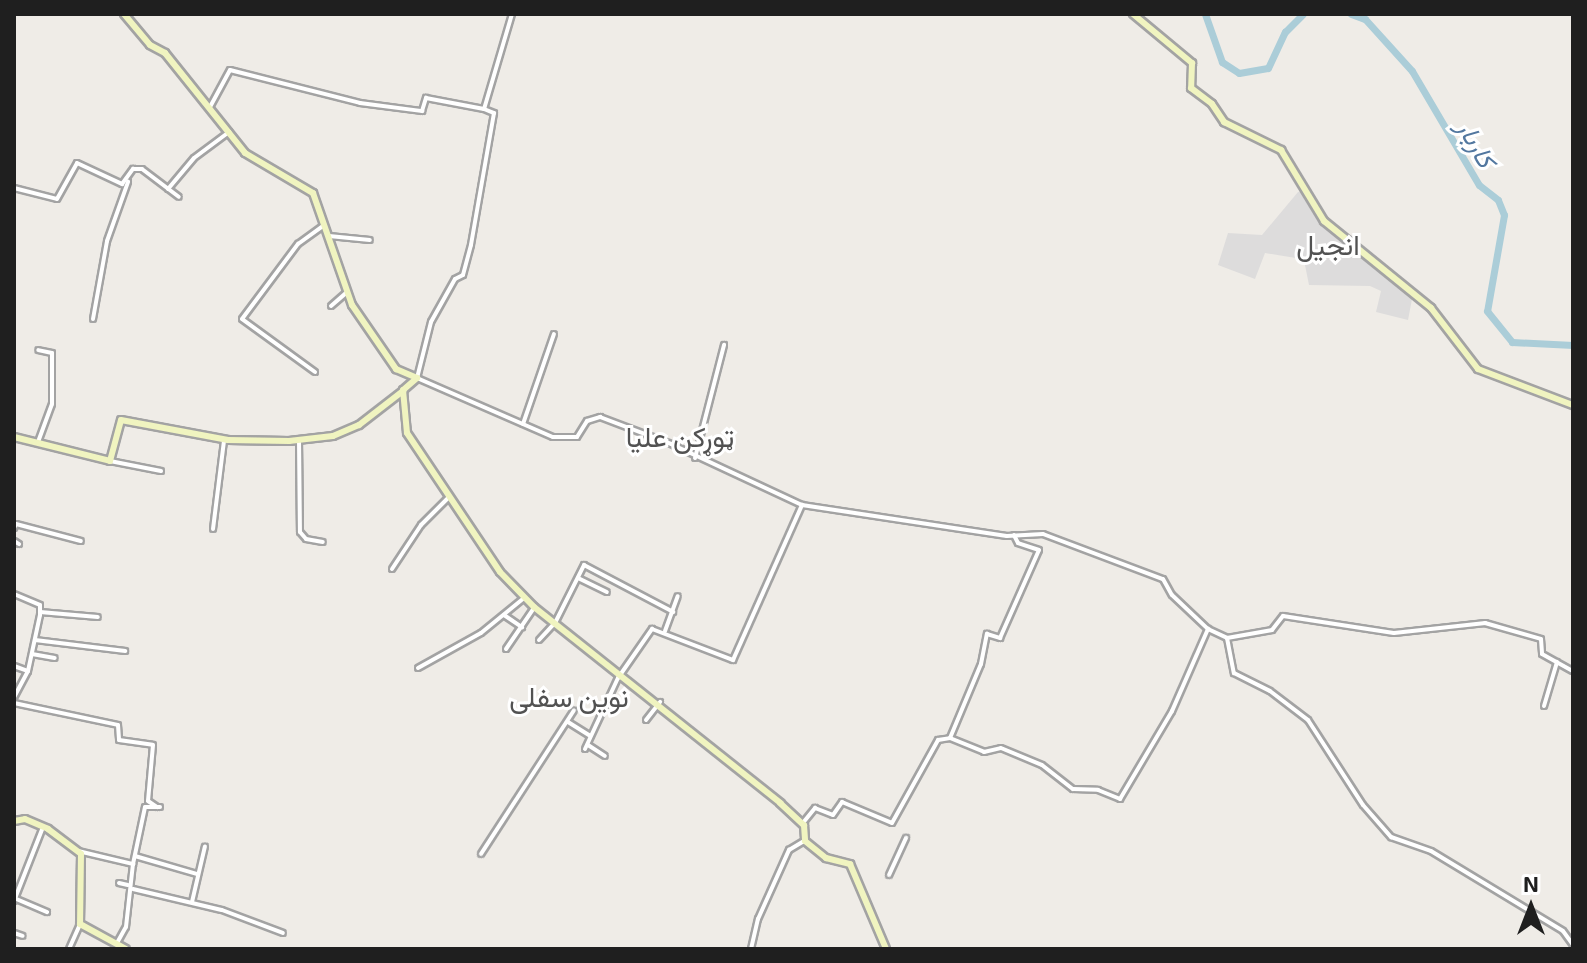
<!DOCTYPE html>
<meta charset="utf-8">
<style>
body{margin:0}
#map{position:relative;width:1587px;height:963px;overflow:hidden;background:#efece7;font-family:"Exo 2",Vazirmatn,sans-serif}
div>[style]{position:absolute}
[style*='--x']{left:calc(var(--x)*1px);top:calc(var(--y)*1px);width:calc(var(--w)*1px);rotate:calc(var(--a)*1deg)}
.residential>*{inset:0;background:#dddcdc}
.river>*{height:7px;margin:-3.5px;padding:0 3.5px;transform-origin:3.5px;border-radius:3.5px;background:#abcdd8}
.roads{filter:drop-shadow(2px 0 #a3a3a3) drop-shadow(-2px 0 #a3a3a3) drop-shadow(0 2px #a3a3a3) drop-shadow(0 -2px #a3a3a3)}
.street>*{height:4px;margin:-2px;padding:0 2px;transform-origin:2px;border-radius:2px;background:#fff}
.secondary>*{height:6px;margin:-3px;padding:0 3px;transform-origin:3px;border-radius:3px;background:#f0f4c0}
span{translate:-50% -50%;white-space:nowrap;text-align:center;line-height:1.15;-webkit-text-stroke:6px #fff;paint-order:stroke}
.water-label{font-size:26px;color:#52779f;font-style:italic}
.quarter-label{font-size:28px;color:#525252}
.frame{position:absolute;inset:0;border:16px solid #1f1f1f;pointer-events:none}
.north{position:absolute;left:1491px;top:867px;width:80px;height:80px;-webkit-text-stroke:6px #fff;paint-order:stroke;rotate:0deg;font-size:22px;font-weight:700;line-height:32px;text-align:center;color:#1f1f1f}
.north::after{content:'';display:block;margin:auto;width:28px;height:36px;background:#1f1f1f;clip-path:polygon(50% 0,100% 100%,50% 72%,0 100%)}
</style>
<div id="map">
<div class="residential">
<div style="clip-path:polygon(1312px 191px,1324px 223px,1413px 294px,1408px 320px,1376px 312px,1381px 291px,1370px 286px,1309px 285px,1305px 265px,1296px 258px,1265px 253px,1255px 279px,1218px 265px,1228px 233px,1262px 235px,1298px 192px)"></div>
</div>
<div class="river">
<div style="--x:1205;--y:14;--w:51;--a:70.5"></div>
<div style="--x:1222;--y:62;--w:20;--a:33"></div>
<div style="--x:1239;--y:73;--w:29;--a:-10"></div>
<div style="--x:1268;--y:68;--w:40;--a:-65"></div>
<div style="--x:1285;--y:32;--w:25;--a:-45"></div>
<div style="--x:1351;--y:14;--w:15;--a:20"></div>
<div style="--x:1365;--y:19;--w:70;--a:47.9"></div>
<div style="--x:1412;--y:71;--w:132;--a:59.6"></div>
<div style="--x:1479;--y:185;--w:24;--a:38"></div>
<div style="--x:1498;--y:200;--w:16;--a:68"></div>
<div style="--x:1504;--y:215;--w:97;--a:100"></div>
<div style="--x:1487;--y:311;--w:40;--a:51"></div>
<div style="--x:1512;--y:342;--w:61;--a:2.8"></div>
</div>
<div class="roads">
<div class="street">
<div style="--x:512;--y:14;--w:99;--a:106.4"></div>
<div style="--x:484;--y:109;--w:11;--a:22"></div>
<div style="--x:494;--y:113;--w:134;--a:99.9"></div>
<div style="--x:471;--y:245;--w:31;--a:105"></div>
<div style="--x:463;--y:275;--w:9;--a:153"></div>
<div style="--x:455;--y:279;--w:49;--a:119.2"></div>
<div style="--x:431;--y:322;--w:58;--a:104"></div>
<div style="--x:417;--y:378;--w:148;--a:23.5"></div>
<div style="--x:553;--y:437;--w:24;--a:0"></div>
<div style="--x:577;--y:437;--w:19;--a:-58"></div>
<div style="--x:587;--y:421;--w:14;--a:-17"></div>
<div style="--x:600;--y:417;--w:76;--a:20.8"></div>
<div style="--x:671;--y:444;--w:145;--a:25"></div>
<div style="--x:802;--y:505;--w:207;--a:8.6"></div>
<div style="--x:1007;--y:536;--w:36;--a:-3"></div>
<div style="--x:1043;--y:534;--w:128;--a:20.6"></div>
<div style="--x:1163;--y:579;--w:18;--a:61"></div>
<div style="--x:1172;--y:595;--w:50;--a:43.4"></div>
<div style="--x:1208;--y:629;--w:21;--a:25"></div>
<div style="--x:1227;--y:638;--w:36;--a:79"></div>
<div style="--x:1234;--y:673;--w:40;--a:26.6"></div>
<div style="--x:1270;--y:691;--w:48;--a:37.3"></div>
<div style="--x:1308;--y:720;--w:101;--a:57.1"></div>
<div style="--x:1363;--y:805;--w:43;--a:48.8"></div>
<div style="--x:1391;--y:837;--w:42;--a:19.3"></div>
<div style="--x:1431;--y:851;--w:154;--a:31.2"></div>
<div style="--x:1563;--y:931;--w:17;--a:54"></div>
<div style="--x:210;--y:107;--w:42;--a:-61.6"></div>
<div style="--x:230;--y:70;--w:134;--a:14.2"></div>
<div style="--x:360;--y:103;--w:63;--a:7.4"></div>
<div style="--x:422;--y:111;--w:14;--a:-73"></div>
<div style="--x:426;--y:98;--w:59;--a:10.7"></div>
<div style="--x:14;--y:188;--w:44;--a:14.3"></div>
<div style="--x:57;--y:199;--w:41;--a:-60.9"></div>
<div style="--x:77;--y:163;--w:50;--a:25"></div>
<div style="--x:122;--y:184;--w:19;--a:-54"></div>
<div style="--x:133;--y:169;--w:9;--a:0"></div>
<div style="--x:142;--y:169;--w:46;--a:37.1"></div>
<div style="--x:168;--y:189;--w:40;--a:-50"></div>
<div style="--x:194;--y:158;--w:44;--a:-36.6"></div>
<div style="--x:329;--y:236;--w:41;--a:5.6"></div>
<div style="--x:331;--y:306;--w:20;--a:-41"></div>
<div style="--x:93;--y:319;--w:79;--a:-79.8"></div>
<div style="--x:107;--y:241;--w:63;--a:-70.4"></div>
<div style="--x:315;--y:372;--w:90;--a:-144"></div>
<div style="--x:242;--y:319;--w:94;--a:-53.3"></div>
<div style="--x:298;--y:244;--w:31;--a:-36"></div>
<div style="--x:523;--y:424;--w:95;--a:-71"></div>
<div style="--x:299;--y:440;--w:92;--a:89.4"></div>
<div style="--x:300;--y:532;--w:9;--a:49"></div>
<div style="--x:306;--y:539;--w:17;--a:10"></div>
<div style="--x:38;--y:442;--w:40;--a:-69.8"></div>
<div style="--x:52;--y:404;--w:51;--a:-90"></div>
<div style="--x:52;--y:353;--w:14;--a:-168"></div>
<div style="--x:695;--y:458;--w:117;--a:-75.6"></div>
<div style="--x:110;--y:461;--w:52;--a:11.1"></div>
<div style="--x:14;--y:528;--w:4;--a:-63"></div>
<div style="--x:16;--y:524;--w:67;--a:14.7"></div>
<div style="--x:213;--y:529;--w:89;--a:-82.9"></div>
<div style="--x:14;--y:541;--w:6;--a:31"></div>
<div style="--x:392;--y:569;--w:53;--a:-56.6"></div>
<div style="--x:421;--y:525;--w:40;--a:-45"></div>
<div style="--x:578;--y:578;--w:32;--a:26"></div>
<div style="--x:14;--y:594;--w:28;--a:23"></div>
<div style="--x:40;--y:605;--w:10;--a:90"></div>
<div style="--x:40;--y:615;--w:57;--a:102.1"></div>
<div style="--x:28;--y:671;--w:30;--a:118"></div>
<div style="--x:40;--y:612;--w:58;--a:4.9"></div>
<div style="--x:504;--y:615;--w:22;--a:34"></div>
<div style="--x:665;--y:631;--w:37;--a:-70"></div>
<div style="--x:1227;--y:638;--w:46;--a:-10.1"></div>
<div style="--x:1272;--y:630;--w:18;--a:-52"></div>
<div style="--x:1283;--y:616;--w:112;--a:8.7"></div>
<div style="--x:1394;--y:633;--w:92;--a:-6.3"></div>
<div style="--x:1485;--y:623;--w:58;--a:15.9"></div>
<div style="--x:1541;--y:639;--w:15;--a:86"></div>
<div style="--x:1542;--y:654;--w:35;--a:29"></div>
<div style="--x:35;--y:640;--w:91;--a:7"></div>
<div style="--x:539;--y:640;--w:23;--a:-47"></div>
<div style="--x:555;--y:623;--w:65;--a:-63.4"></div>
<div style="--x:584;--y:565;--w:101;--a:27.8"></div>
<div style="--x:506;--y:649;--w:50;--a:-55.7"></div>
<div style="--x:32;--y:654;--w:23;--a:10"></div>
<div style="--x:14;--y:666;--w:15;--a:20"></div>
<div style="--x:418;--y:668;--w:72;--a:-29.1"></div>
<div style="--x:481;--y:633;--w:55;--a:-39.1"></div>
<div style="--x:14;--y:703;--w:106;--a:11.9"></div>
<div style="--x:118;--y:725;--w:15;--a:86"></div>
<div style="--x:119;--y:740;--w:34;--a:8"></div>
<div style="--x:153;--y:745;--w:56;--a:95.1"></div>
<div style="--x:148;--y:801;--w:11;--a:34"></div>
<div style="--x:1544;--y:706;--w:46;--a:-73.5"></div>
<div style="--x:646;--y:720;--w:23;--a:-52"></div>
<div style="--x:568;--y:722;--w:25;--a:32"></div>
<div style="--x:950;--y:738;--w:80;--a:-67.3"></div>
<div style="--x:981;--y:664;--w:31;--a:-79"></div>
<div style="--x:987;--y:634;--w:14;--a:17"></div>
<div style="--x:1000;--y:638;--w:96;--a:-66.1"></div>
<div style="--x:1039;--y:550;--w:22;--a:-162"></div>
<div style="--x:1018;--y:543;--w:9;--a:-117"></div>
<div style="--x:588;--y:745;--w:20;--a:33"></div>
<div style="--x:585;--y:749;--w:78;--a:-65.1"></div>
<div style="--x:618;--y:678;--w:60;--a:-55.2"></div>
<div style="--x:652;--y:629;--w:87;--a:20.9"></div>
<div style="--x:733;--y:660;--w:170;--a:-66"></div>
<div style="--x:802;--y:824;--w:21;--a:-51"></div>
<div style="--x:815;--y:808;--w:19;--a:21"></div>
<div style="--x:833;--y:815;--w:16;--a:-55"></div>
<div style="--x:842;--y:802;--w:54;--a:22.8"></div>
<div style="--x:892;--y:823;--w:95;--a:-61"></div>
<div style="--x:938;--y:740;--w:12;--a:-9"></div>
<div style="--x:950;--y:738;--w:37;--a:22"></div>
<div style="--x:984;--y:752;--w:17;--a:-13"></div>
<div style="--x:1001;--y:748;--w:44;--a:22.5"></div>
<div style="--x:1042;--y:765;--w:39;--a:38"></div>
<div style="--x:1073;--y:789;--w:25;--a:2"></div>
<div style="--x:1098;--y:790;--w:24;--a:22"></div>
<div style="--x:1120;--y:799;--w:102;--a:-59.4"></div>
<div style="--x:1172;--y:711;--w:90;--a:-66.3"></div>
<div style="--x:78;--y:851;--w:57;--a:13.3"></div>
<div style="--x:133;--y:864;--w:58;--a:-78.1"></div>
<div style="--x:145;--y:807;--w:15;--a:0"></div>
<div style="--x:481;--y:854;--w:171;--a:-57.1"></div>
<div style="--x:135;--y:856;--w:65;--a:16.2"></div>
<div style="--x:889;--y:875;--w:41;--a:-65.3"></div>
<div style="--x:119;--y:883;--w:9;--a:13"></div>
<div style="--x:133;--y:889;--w:91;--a:13.3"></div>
<div style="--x:222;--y:910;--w:65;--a:20.7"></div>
<div style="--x:14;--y:898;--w:36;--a:23"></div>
<div style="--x:14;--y:901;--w:79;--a:-68.6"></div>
<div style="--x:192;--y:902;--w:57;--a:-76.9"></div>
<div style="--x:14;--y:933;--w:9;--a:18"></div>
<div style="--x:117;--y:943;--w:18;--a:-61"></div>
<div style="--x:126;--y:927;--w:63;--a:-83.7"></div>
<div style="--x:69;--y:949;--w:27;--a:-66"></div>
<div style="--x:751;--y:949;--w:31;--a:-77"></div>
<div style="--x:758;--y:919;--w:76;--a:-65.8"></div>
<div style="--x:789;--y:850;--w:17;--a:-31"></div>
</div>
<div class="secondary">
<div style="--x:124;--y:14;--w:40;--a:50"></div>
<div style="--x:150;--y:45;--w:17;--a:28"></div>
<div style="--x:165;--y:53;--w:128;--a:51.3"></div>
<div style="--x:245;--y:153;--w:79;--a:30.5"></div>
<div style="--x:313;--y:193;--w:119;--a:70.8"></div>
<div style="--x:352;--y:305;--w:78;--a:55.5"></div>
<div style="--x:396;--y:369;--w:23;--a:23"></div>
<div style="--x:417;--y:378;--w:18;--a:139"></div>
<div style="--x:403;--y:390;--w:43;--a:84.7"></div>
<div style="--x:407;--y:433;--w:167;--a:56.2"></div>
<div style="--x:500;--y:572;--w:49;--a:45.8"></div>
<div style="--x:534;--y:607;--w:315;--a:38.5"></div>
<div style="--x:780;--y:803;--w:33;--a:43"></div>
<div style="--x:804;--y:825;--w:16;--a:86"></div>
<div style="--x:805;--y:841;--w:27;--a:39"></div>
<div style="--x:826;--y:858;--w:25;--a:14"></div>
<div style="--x:850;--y:864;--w:92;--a:67"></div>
<div style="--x:1133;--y:14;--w:77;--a:39.7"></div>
<div style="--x:1192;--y:63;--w:25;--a:92"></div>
<div style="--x:1191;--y:88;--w:26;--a:37"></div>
<div style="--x:1212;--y:104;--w:22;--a:56"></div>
<div style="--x:1224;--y:122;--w:64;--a:26.2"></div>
<div style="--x:1281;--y:150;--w:83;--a:58.8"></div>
<div style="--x:1324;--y:221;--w:138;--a:39.1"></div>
<div style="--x:1431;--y:308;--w:77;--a:52.4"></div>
<div style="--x:1478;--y:369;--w:102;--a:20.8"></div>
<div style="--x:14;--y:437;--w:99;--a:14"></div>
<div style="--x:110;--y:461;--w:42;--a:-75"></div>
<div style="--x:121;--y:420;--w:109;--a:10.6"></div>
<div style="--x:228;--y:440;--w:61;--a:0.9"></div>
<div style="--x:289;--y:441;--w:44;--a:-6.5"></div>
<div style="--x:333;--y:436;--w:28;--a:-23"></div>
<div style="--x:359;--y:425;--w:56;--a:-37.7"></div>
<div style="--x:14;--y:821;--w:11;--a:-10"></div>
<div style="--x:25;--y:819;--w:25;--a:23"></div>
<div style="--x:48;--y:829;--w:41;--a:37.1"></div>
<div style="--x:81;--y:854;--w:70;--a:90.8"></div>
<div style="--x:80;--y:924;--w:52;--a:28.5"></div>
</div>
</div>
<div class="water-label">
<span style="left:1477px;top:143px;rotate:60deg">کاربار</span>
</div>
<div class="quarter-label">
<span style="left:1328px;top:244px">انجيل</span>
<span style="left:680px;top:436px">ټوړکن علیا</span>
<span style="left:569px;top:696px">نوین سفلى</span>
</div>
<div class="frame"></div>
<div class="north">N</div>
</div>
